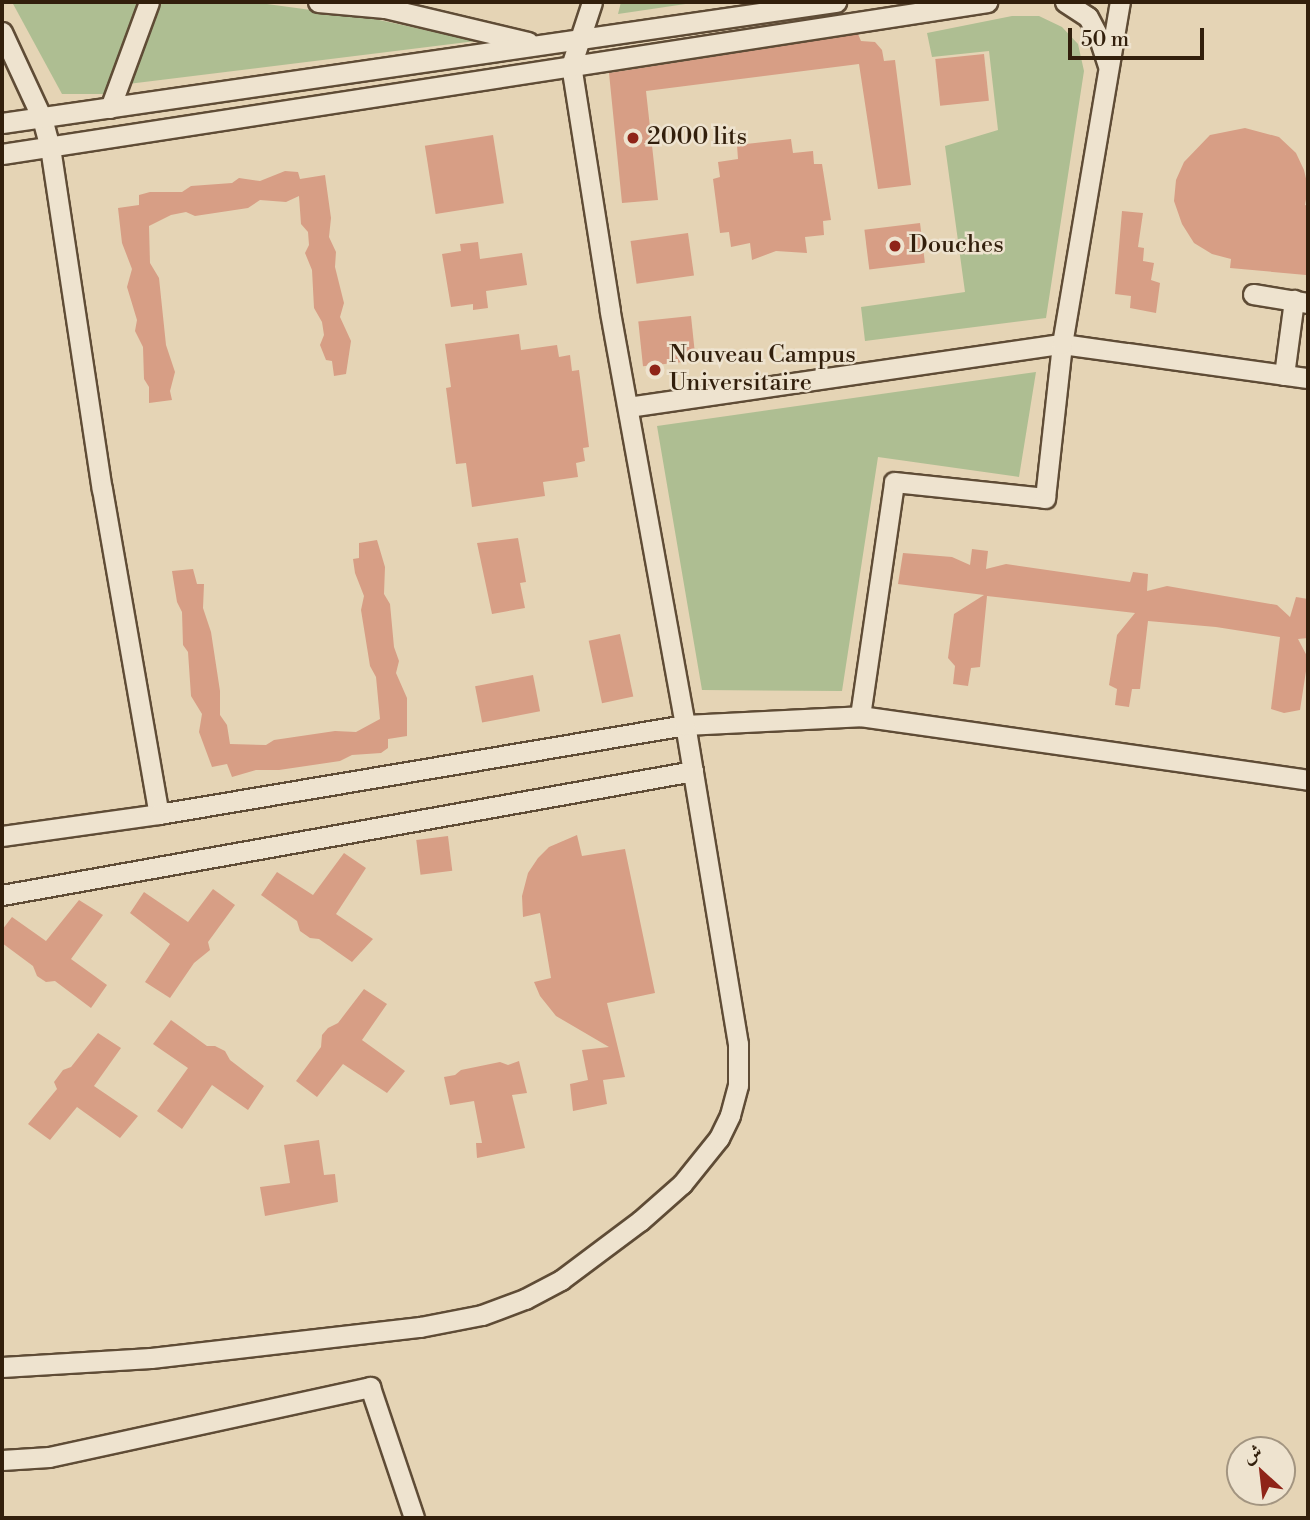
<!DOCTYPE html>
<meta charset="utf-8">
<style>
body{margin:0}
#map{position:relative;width:1310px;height:1520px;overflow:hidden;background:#e5d4b5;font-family:"Libre Bodoni",Amiri,serif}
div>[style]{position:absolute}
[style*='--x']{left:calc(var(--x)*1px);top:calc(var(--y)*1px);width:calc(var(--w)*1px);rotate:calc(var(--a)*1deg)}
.green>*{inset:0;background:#aebe92}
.building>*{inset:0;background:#d79e85;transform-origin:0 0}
.roads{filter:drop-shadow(2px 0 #5f4c36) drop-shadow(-2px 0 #5f4c36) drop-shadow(0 2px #5f4c36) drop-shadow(0 -2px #5f4c36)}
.minor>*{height:19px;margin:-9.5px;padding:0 9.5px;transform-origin:9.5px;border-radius:9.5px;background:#eee3cf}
.dots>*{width:19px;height:19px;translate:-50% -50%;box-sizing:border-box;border:4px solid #eee3cf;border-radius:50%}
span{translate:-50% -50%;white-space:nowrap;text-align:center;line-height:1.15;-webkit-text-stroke:5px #eee3cf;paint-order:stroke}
.poi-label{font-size:24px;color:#321f0c}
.left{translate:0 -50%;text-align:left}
.frame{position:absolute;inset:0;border:4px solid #321f0c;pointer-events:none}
.north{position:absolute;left:1226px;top:1436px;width:70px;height:70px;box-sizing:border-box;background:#eee3cf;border:2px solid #a39581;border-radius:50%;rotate:333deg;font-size:19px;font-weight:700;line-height:28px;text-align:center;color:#321f0c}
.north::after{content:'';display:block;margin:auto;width:24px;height:32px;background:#8f2418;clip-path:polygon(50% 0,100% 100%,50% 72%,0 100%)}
.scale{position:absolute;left:1068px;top:28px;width:136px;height:32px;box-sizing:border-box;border:4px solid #321f0c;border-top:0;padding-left:9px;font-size:21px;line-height:24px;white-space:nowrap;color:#321f0c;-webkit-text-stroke:5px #eee3cf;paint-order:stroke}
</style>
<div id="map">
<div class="green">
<div style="clip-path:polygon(12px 2px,138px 2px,105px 94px,62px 94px)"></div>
<div style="clip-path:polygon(158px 2px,252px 2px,370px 18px,476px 41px,128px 84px)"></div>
<div style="clip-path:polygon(621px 2px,699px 2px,618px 14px)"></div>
<div style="clip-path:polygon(1012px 16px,1039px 16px,1062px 27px,1078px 44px,1084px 71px,1046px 318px,865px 341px,861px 307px,965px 292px,945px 146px,998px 130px,989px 51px,932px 57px,927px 33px)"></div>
<div style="clip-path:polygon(1036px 372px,1019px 477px,878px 457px,842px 691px,702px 690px,657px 426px)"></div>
</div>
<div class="building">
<div style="clip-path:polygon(858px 34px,861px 41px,875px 42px,882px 50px,884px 61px,895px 60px,911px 185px,878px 189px,859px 64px,646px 91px,658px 200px,622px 203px,609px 73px)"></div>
<div style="left:984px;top:54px;width:47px;height:49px;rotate:84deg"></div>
<div style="clip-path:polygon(1245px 128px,1279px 137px,1296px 153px,1304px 170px,1308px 187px,1305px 205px,1308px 206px,1306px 275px,1230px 268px,1231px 259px,1212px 254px,1194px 243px,1182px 224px,1174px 201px,1176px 180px,1184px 162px,1210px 135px)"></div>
<div style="left:493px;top:135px;width:69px;height:69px;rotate:81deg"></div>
<div style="clip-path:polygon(791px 139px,793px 153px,813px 151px,814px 164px,822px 164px,831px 220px,823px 221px,824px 235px,805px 237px,807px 253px,776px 251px,752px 260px,750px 243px,731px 247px,729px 232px,720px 233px,713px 179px,720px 177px,718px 162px,738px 159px,737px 145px)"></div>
<div style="clip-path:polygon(285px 171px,298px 172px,300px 179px,325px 175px,331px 218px,329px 237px,336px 252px,335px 267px,344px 303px,340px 317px,351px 341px,346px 374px,334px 376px,332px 361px,326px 360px,320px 345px,324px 335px,322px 322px,314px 308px,312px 270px,305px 253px,309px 245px,308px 232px,301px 224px,299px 196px,286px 202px,260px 200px,248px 208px,195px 216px,186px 212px,171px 215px,149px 226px,150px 263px,159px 278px,166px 345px,175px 372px,170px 391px,172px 400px,149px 403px,149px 387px,144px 379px,143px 347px,135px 331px,137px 320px,127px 287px,132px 269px,122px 243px,118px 208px,139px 205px,139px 195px,150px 192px,182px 192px,191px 186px,232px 183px,239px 178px,260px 181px)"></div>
<div style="clip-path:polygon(1122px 211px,1143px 213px,1138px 247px,1144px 248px,1143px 261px,1154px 263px,1151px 280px,1160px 283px,1156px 313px,1130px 308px,1131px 296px,1115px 294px)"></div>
<div style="left:920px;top:223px;width:40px;height:56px;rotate:83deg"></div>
<div style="left:688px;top:233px;width:43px;height:58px;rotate:82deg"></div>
<div style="clip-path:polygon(478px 242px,480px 259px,522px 253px,527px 285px,486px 291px,488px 308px,473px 310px,473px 304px,451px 307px,442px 254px,461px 251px,460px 244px)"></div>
<div style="left:691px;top:316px;width:45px;height:53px;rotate:84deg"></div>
<div style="clip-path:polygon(519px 334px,521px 350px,557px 345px,559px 357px,570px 355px,572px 371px,579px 370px,589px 447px,583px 448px,585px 461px,576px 463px,578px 477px,543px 482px,545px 496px,472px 507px,466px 463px,456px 464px,446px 388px,451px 387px,445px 344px)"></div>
<div style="clip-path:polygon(518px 538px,526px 582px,520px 583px,525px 608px,492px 614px,477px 543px)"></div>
<div style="clip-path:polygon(377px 540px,385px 567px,384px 594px,390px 604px,394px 647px,399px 661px,396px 673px,407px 698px,407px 736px,388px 739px,388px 748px,381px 753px,352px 755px,340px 761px,279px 770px,256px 770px,232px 777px,227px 764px,212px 767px,199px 732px,202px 714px,191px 696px,188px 652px,183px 645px,182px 612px,177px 602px,172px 571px,193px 569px,197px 584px,204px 584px,203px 608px,211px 632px,220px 691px,220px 715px,227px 725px,230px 744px,266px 745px,274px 740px,335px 731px,356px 732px,380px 719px,376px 677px,370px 666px,361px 610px,364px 596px,355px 573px,353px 559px,359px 558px,359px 543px)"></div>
<div style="clip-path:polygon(972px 549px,988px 551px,986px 569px,1006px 564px,1130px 582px,1133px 572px,1148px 574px,1147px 591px,1167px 586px,1277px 605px,1290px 617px,1296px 597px,1308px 599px,1308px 638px,1298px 639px,1308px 658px,1300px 710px,1284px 713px,1271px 709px,1280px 637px,1216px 627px,1148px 621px,1140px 689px,1132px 689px,1129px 707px,1115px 705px,1117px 689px,1109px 685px,1117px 635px,1135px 613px,987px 596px,980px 667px,971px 668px,968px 686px,953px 684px,955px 666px,948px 658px,954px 614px,984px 595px,898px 584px,903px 553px,952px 557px,970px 565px)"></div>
<div style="left:620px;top:634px;width:64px;height:32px;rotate:78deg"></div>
<div style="left:533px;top:675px;width:37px;height:59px;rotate:79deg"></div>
<div style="clip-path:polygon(577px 835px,582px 856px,625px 849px,655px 993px,607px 1003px,625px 1077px,603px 1080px,607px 1104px,573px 1111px,570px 1084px,588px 1080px,582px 1050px,609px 1047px,556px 1016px,540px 996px,534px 982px,551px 978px,540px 913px,523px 917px,522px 896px,528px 873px,538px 858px,549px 847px)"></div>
<div style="left:448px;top:836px;width:35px;height:32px;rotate:83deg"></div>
<div style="clip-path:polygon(344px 853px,366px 868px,336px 914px,373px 939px,352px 962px,319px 939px,310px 938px,300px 931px,297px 921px,261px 895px,277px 872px,313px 895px)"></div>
<div style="clip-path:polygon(213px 889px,235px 905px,208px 942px,210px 950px,194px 963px,170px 998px,145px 982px,170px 944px,130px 913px,144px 892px,188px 922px)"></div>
<div style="clip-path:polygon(79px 900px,103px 915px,71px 959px,107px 985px,91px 1008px,55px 981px,46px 982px,37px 976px,33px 966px,2px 943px,2px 930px,12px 917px,46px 941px)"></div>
<div style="clip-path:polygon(364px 989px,387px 1004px,362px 1040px,405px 1071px,387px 1093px,343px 1064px,317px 1097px,296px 1081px,321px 1047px,322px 1035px,328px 1028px,338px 1023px)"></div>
<div style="clip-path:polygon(171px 1020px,207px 1046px,215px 1046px,225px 1051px,230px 1060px,264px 1086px,248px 1110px,212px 1085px,182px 1129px,157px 1111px,188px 1068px,153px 1044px)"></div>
<div style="clip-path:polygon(98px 1033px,121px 1048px,94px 1086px,138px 1116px,120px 1138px,77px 1107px,50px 1140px,28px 1124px,57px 1089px,54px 1082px,63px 1070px,71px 1067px)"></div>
<div style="clip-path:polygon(519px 1061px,527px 1093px,512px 1095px,525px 1148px,477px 1158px,476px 1143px,482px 1143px,474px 1101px,450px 1105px,444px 1077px,455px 1075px,461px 1070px,500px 1062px,508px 1065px)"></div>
<div style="clip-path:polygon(319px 1140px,324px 1175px,335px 1174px,338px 1202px,265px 1216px,260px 1187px,290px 1183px,284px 1145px)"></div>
</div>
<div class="roads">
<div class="minor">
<div style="--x:318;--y:2;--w:67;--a:5.1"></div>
<div style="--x:385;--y:8;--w:10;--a:-37"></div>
<div style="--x:1065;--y:2;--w:27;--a:33"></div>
<div style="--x:1088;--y:17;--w:24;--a:62"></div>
<div style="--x:1099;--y:38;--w:28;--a:72"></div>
<div style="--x:385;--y:8;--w:147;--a:13.4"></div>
<div style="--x:2;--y:32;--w:95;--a:65.1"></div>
<div style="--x:42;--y:118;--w:30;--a:75"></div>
<div style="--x:50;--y:147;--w:346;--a:81.4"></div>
<div style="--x:102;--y:489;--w:330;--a:80.1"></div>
<div style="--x:110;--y:108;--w:113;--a:-69.8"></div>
<div style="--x:2;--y:123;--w:843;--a:-8.26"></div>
<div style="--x:2;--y:154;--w:997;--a:-8.77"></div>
<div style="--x:1253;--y:294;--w:56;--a:9.3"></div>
<div style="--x:1284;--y:375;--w:76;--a:-82.4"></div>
<div style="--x:628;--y:407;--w:439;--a:-8.3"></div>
<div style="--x:1062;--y:344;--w:248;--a:7.9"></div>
<div style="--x:860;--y:716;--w:236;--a:-81.7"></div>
<div style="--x:894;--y:482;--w:152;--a:6"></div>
<div style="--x:1045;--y:498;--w:155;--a:-83.7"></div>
<div style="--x:1062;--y:344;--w:347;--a:-80.4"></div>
<div style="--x:2;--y:836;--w:159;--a:-8"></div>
<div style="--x:159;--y:814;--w:533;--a:-9.6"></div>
<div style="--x:685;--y:725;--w:175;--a:-2.9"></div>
<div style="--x:860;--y:716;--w:453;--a:8.1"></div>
<div style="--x:2;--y:895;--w:702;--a:-10.17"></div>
<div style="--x:2;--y:1367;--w:149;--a:-3.5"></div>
<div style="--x:151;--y:1358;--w:271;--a:-6.6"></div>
<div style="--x:420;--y:1327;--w:63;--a:-11"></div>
<div style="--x:482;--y:1315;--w:46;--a:-20.4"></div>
<div style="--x:525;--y:1299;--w:41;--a:-27.8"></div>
<div style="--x:561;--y:1280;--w:99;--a:-36.8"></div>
<div style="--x:640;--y:1221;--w:56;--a:-41.4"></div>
<div style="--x:682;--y:1184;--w:59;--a:-51.2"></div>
<div style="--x:719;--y:1138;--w:25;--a:-64"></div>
<div style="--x:730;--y:1115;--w:31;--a:-75"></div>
<div style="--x:738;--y:1085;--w:41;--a:-90"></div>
<div style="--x:738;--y:1044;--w:323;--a:-99.4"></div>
<div style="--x:685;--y:725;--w:421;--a:-100.3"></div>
<div style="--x:610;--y:311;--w:248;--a:-99"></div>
<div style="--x:571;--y:66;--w:67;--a:-71.8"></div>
<div style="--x:2;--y:1460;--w:47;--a:-3.7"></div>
<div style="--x:49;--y:1457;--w:329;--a:-12.3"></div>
<div style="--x:370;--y:1387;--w:138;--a:71.4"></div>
</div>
</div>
<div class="dots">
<div style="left:633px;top:138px;background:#8f2418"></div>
<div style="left:895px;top:246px;background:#8f2418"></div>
<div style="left:655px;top:370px;background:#8f2418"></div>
</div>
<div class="poi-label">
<span class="left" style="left:647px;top:138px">2000 lits</span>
<span class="left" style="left:909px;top:246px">Douches</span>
<span class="left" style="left:669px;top:370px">Nouveau Campus<br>Universitaire</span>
</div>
<div class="frame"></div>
<div class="north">ش</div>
<div class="scale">50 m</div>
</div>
